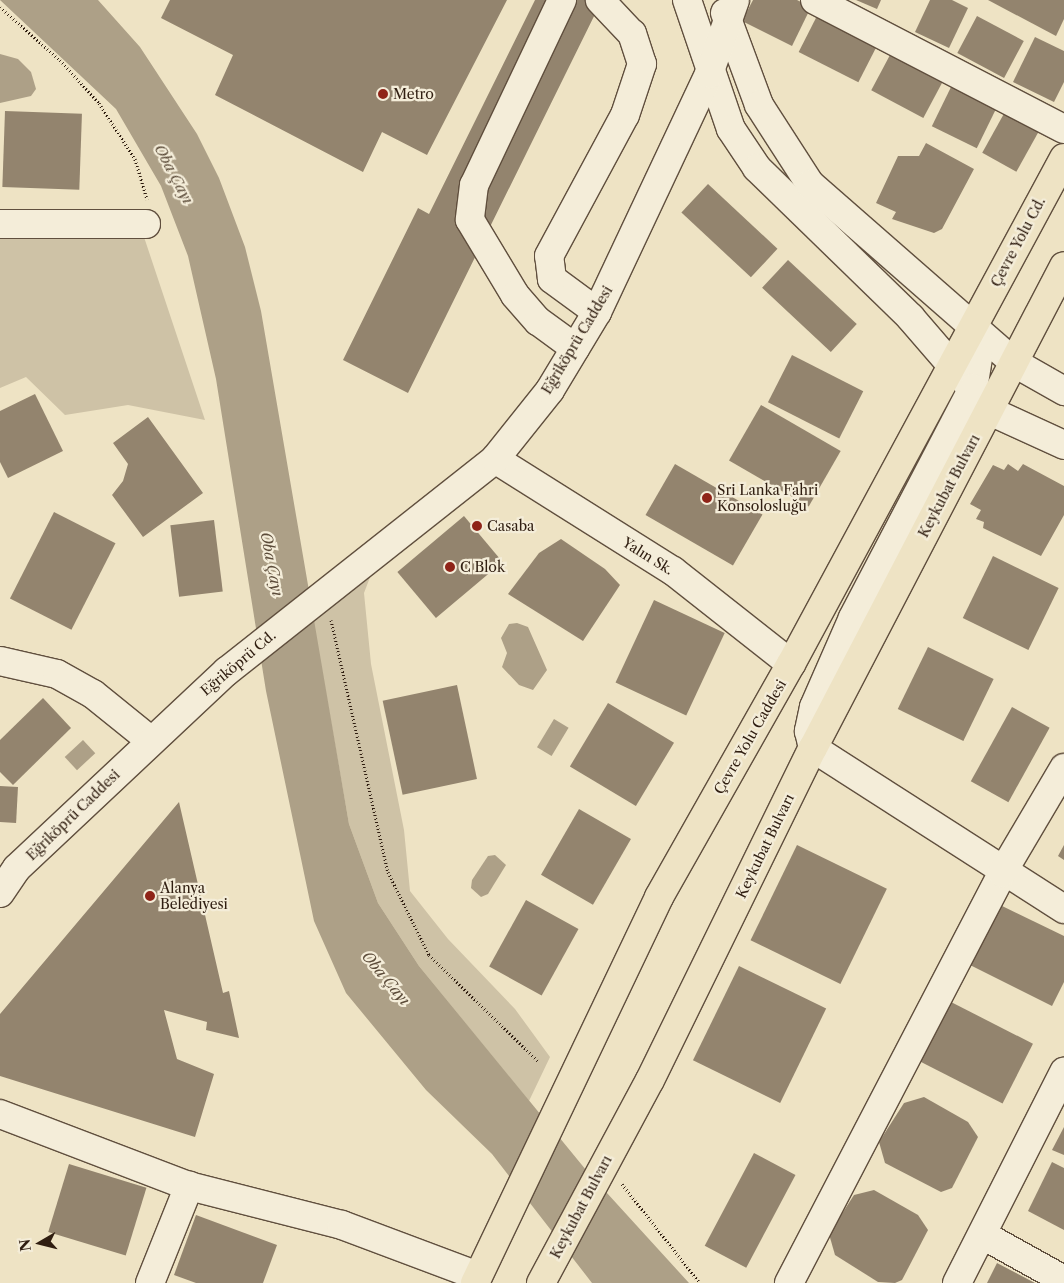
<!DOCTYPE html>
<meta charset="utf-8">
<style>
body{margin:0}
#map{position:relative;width:1064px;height:1283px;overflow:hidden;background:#eee3c4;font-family:"Libre Caslon Text",serif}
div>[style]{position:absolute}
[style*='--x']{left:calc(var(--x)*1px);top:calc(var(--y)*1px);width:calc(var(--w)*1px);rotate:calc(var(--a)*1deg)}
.green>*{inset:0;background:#cec2a6}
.water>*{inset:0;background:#ada087;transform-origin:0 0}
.building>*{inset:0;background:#93846e;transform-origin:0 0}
.path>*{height:3px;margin-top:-1.5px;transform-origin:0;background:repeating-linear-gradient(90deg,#301e11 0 1px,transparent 0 3.5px)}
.roads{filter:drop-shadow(1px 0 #604f3e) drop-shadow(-1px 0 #604f3e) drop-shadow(0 1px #604f3e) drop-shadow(0 -1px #604f3e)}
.minor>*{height:28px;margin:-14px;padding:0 14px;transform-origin:14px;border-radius:14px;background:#f4edd9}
.highway>*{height:28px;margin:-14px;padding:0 14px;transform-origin:14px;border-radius:14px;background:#eee3c4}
.dots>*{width:14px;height:14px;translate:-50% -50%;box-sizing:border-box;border:2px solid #f4edd9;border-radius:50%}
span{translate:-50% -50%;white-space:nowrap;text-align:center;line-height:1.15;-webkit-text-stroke:4.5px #f4edd9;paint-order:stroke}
.poi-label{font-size:14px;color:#301e11}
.left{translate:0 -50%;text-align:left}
.street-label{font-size:14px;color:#301e11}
.water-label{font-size:15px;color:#5c4c3a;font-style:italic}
.north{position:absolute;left:15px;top:1218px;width:50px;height:50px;-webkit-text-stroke:4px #f4edd9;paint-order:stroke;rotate:262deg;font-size:14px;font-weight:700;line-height:20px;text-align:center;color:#301e11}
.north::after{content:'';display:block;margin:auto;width:18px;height:22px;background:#301e11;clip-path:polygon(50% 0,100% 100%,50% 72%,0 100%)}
</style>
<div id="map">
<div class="green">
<div style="clip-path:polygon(0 236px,144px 237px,205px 420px,128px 405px,65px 415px,26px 377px,0 388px)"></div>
<div style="clip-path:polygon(372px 572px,364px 593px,371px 664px,404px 830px,410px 891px,448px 939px,515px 1009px,550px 1057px,529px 1101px,419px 966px,378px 903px,349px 824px,312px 614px)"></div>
</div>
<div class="water">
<div style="clip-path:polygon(0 0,98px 0,140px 47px,197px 134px,219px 178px,245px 247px,261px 311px,349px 824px,378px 903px,419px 966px,586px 1170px,689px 1283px,592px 1283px,492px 1154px,426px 1090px,346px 993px,314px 921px,266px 691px,216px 379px,188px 256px,161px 186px,116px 109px)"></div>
<div style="clip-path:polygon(0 54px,18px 59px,31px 72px,36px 89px,31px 96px,0 103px)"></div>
<div style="clip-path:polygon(517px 623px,528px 627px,547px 670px,533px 690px,519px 685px,502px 667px,507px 653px,501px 638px,509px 624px)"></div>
<div style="left:554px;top:719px;width:17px;height:33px;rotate:31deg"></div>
<div style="left:83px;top:740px;width:18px;height:25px;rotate:47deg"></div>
<div style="clip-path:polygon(495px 855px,506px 865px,488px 894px,481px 897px,471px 888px,472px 880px,488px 856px)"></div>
</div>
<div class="building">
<div style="clip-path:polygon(170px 0,507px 0,427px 155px,382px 132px,363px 172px,215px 95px,233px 55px,161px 18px)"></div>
<div style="clip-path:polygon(535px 0,602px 0,408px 393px,343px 360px,418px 208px,429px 214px)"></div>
<div style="clip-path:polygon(753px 0,797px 0,811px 7px,792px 46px,742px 21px)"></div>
<div style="clip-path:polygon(856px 0,881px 0,877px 9px)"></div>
<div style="clip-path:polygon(930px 0,952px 0,968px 8px,949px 48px,915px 32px)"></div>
<div style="clip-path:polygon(988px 0,1064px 0,1064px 19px,1056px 36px)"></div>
<div style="left:820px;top:10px;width:67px;height:47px;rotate:27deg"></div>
<div style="left:977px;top:16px;width:53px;height:42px;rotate:28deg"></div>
<div style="clip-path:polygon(1035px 37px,1064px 51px,1064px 82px,1054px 102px,1013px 82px)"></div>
<div style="left:890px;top:55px;width:59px;height:40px;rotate:28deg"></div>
<div style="left:952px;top:85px;width:50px;height:46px;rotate:26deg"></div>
<div style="left:1006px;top:110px;width:39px;height:49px;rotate:29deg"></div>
<div style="left:5px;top:111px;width:77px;height:76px;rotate:2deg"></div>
<div style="clip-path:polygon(926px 143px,974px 169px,942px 229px,934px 233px,892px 219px,896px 212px,876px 203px,898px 156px,919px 156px)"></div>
<div style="left:708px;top:184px;width:95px;height:39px;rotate:43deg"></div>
<div style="left:788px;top:260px;width:94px;height:38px;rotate:43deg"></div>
<div style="left:792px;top:355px;width:80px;height:53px;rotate:27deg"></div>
<div style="clip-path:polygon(35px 394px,63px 451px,8px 478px,0 462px,0 411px)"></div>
<div style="left:761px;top:405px;width:92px;height:64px;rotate:30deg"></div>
<div style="clip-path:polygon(148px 417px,203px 493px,143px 537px,112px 495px,123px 481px,128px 464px,113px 443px)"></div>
<div style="left:675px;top:464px;width:101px;height:59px;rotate:30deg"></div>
<div style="clip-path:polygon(1008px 464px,1018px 471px,1023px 464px,1064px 486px,1064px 515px,1041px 556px,983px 528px,984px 522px,976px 519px,981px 510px,970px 504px,993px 465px,1004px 470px)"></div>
<div style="left:54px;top:512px;width:69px;height:97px;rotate:27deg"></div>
<div style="left:464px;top:516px;width:60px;height:87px;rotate:50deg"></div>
<div style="left:214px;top:520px;width:72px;height:44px;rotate:83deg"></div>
<div style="clip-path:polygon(561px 539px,605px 569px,620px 585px,583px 641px,508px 594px,539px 553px)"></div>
<div style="left:993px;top:556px;width:73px;height:69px;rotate:26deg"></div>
<div style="left:654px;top:600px;width:78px;height:91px;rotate:25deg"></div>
<div style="left:928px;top:647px;width:73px;height:69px;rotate:26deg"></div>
<div style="left:457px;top:685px;width:96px;height:76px;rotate:78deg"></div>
<div style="clip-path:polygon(43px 698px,71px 728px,13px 785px,0 772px,0 740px)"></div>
<div style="left:608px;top:703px;width:77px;height:74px;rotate:31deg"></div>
<div style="left:1012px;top:707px;width:43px;height:85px;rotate:29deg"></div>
<div style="left:0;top:786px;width:18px;height:36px;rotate:3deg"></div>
<div style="clip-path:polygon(179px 802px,223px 993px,229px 991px,239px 1038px,206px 1030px,207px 1022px,164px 1010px,177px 1059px,214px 1074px,195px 1137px,0 1076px,0 1014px)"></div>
<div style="left:579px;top:809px;width:60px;height:76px;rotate:30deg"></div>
<div style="left:797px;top:845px;width:100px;height:106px;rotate:26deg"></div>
<div style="clip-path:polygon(1064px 845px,1064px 860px,1058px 856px)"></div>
<div style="left:526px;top:900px;width:60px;height:76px;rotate:29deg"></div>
<div style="clip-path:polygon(1000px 905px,1064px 936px,1064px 982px,1052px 1006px,970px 965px)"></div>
<div style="left:739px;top:966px;width:97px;height:105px;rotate:26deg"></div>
<div style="left:951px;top:1002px;width:92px;height:67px;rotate:27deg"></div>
<div style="clip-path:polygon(924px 1097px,968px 1122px,978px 1137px,952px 1188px,941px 1192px,885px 1163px,879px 1142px,904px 1103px)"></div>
<div style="clip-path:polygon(1064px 1127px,1064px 1155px,1052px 1150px)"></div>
<div style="left:754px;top:1153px;width:47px;height:105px;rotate:28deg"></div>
<div style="clip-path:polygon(1052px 1162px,1064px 1168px,1064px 1230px,1028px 1211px)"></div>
<div style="left:69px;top:1164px;width:81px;height:71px;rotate:17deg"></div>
<div style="clip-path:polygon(874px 1190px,918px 1215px,928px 1230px,902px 1280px,895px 1283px,878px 1282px,835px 1255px,829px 1234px,854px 1195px)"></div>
<div style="clip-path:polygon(196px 1215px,277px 1245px,263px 1283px,196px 1283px,174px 1275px)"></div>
<div style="clip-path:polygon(997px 1263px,1035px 1283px,987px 1283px)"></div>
</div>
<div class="path">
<div style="--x:0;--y:7;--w:80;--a:41.5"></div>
<div style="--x:60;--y:60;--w:58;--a:47.8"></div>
<div style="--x:99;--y:103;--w:67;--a:57.3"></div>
<div style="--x:135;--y:159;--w:42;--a:73.3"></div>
<div style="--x:331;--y:620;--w:258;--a:77.3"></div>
<div style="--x:388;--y:872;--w:93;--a:63.7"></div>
<div style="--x:429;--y:955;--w:152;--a:44.2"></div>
<div style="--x:622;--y:1184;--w:126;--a:51.8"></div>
</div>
<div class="roads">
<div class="minor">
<div style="--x:562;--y:0;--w:205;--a:115.4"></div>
<div style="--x:474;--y:185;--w:35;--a:97"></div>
<div style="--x:470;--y:220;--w:87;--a:59"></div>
<div style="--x:515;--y:295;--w:35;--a:49"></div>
<div style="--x:538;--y:321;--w:46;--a:36.1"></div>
<div style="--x:687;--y:0;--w:136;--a:71.2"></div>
<div style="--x:731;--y:129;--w:47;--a:56.3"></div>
<div style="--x:757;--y:168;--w:214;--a:44.2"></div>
<div style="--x:910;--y:317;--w:125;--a:49.2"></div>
<div style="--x:992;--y:412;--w:79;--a:24.6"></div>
<div style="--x:815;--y:0;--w:280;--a:27.4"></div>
<div style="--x:725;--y:13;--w:98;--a:69.7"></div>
<div style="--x:759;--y:105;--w:94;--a:57.2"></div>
<div style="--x:810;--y:184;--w:270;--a:41.2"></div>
<div style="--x:1013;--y:362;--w:59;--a:29.6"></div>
<div style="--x:0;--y:224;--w:146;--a:0"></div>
<div style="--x:597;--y:312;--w:56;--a:-143.7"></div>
<div style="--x:552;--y:279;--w:23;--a:-97"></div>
<div style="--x:549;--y:256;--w:160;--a:-61.7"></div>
<div style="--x:625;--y:115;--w:54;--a:-71.6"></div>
<div style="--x:642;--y:64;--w:32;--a:-108"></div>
<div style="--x:632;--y:34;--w:47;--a:-133.3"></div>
<div style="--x:973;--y:327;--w:31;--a:81"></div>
<div style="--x:978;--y:358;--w:30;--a:99"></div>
<div style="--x:973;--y:388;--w:259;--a:117.6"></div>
<div style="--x:853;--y:618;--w:97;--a:113.7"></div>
<div style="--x:814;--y:707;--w:25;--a:102"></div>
<div style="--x:809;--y:731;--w:17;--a:77"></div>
<div style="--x:813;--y:748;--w:298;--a:32.7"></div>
<div style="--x:495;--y:459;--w:210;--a:32.2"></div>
<div style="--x:673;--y:571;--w:150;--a:38.2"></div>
<div style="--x:0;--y:661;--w:58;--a:12.8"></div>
<div style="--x:57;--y:674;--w:41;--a:29.1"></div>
<div style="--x:93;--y:694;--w:73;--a:38.9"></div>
<div style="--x:0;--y:893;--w:30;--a:-56"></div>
<div style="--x:17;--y:868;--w:288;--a:-43.2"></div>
<div style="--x:227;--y:671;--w:342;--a:-38.3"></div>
<div style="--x:495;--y:459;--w:88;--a:-51.4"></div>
<div style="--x:550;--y:390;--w:91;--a:-58.9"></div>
<div style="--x:597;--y:312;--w:263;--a:-64.8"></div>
<div style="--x:709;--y:74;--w:78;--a:-70.6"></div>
<div style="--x:0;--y:1114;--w:202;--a:20.9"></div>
<div style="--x:189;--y:1186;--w:158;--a:14.3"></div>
<div style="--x:342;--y:1225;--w:145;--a:20.6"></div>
<div style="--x:983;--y:1235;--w:93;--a:29.1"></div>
<div style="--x:150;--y:1283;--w:105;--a:-68.1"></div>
<div style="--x:789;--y:1283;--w:462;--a:-62.5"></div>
<div style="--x:1002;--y:873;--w:122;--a:-59.4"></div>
<div style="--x:957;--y:1283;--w:237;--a:-63.1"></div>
</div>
<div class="highway">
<div style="--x:475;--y:1283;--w:428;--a:-64.5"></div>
<div style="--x:659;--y:897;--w:268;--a:-60.5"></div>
<div style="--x:791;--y:664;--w:575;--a:-61.65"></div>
<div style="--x:541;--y:1283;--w:230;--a:-61.8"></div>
<div style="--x:650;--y:1080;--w:370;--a:-63.9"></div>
<div style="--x:813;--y:748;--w:543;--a:-62.49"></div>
</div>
</div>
<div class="dots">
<div style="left:383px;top:94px;background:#8f2418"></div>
<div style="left:707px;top:498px;background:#8f2418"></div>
<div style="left:477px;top:526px;background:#8f2418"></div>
<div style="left:450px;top:567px;background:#8f2418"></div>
<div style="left:150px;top:896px;background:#8f2418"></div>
</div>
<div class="poi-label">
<span class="left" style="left:393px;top:94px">Metro</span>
<span class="left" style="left:717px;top:498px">Sri Lanka Fahri<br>Konsolosluğu</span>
<span class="left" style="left:487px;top:526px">Casaba</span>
<span class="left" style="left:460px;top:567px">C Blok</span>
<span class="left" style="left:160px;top:896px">Alanya<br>Belediyesi</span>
</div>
<div class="street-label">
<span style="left:1018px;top:242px;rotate:-62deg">Çevre Yolu Cd.</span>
<span style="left:577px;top:340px;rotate:-59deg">Eğriköprü Caddesi</span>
<span style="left:949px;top:486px;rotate:-62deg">Keykubat Bulvarı</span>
<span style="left:648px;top:556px;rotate:32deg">Yalın Sk.</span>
<span style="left:238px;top:663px;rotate:-40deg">Eğriköprü Cd.</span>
<span style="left:750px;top:737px;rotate:-60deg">Çevre Yolu Caddesi</span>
<span style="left:73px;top:815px;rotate:-44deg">Eğriköprü Caddesi</span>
<span style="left:765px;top:846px;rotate:-64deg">Keykubat Bulvarı</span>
<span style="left:581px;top:1207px;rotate:-62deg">Keykubat Bulvarı</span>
</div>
<div class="water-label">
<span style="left:174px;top:174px;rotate:62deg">Oba Çayı</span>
<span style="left:272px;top:564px;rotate:79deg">Oba Çayı</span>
<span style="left:386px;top:978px;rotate:50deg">Oba Çayı</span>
</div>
<div class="north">N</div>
</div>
